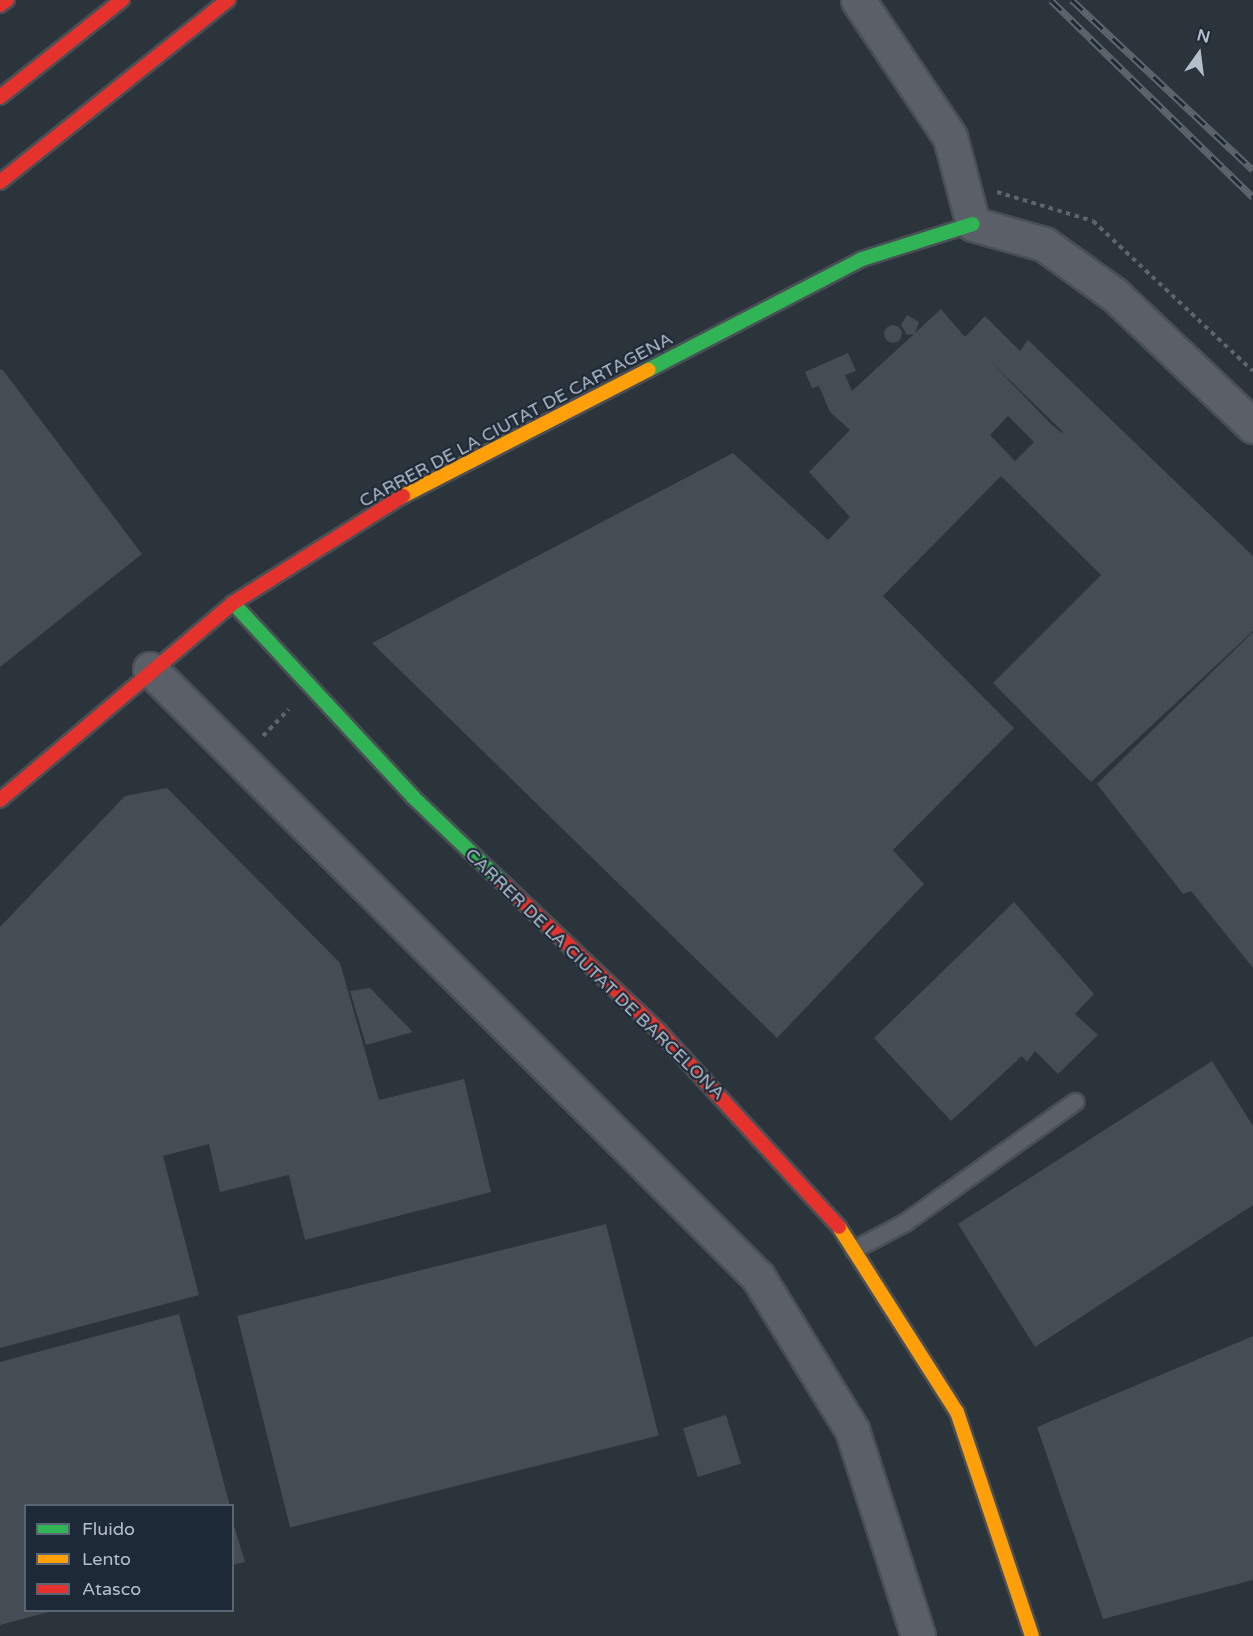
<!DOCTYPE html>
<style>
body{margin:0}
#map{position:relative;width:1253px;height:1636px;overflow:hidden;background:#2b333b;font-family:"Varela Round",sans-serif}
div>[style]{position:absolute}
[style*='--x']{left:calc(var(--x)*1px);top:calc(var(--y)*1px);width:calc(var(--w)*1px);rotate:calc(var(--a)*1deg)}
.building>*{inset:0;background:#454c53;transform-origin:0 0}
.round{border-radius:50%}
.path>*{height:4px;margin-top:-2px;transform-origin:0;background:repeating-linear-gradient(90deg,#5e656c 0 4.5px,transparent 0 9px)}
.roads{filter:drop-shadow(2px 0 #494f55) drop-shadow(-2px 0 #494f55) drop-shadow(0 2px #494f55) drop-shadow(0 -2px #494f55)}
.lane>*{height:16px;margin:-8px;padding:0 8px;transform-origin:8px;border-radius:8px;background:#5b6068}
.street>*{height:33px;margin:-16.5px;padding:0 16.5px;transform-origin:16.5px;border-radius:16.5px;background:#5b6068}
.fast>*{height:14px;margin:-7px;padding:0 7px;transform-origin:7px;border-radius:7px;background:#30b455}
.slow>*{height:14px;margin:-7px;padding:0 7px;transform-origin:7px;border-radius:7px;background:#ff9f0a}
.jam>*{height:14px;margin:-7px;padding:0 7px;transform-origin:7px;border-radius:7px;background:#e5322d}
.rail>*{height:7px;margin-top:-3.5px;transform-origin:0;background:repeating-linear-gradient(90deg,#1d2937 0 14px,#5f656c 0 28px);box-sizing:border-box;border-block:2px solid #5f656c}
span{translate:-50% -50%;white-space:nowrap;text-align:center;line-height:1.15;-webkit-text-stroke:4.5px #1d2937;paint-order:stroke}
.street-label{font-size:18px;color:#b5bfcc}
.legend{position:absolute;left:24px;top:1504px;width:210px;height:108px;box-sizing:border-box;background:#1d2937;border:2px solid #5a6573;margin:0;padding:8px 10px;list-style:none;font-size:18px;color:#b5bfcc}
.legend li{display:flex;align-items:center;gap:12px;height:30px}
.legend b{width:30px;border:2px solid #5a6573}
.north{position:absolute;left:1169px;top:24px;width:60px;height:60px;-webkit-text-stroke:4px #1d2937;paint-order:stroke;rotate:14deg;font-size:16px;font-weight:700;line-height:24px;text-align:center;color:#b5bfcc}
.north::after{content:'';display:block;margin:auto;width:21px;height:27px;background:#b5bfcc;clip-path:polygon(50% 0,100% 100%,50% 72%,0 100%)}
</style>
<div id="map">
<div class="building">
<div style="clip-path:polygon(evenodd,941px 309px,965px 337px,985px 316px,1020px 351px,1028px 340px,1253px 556px,1253px 631px,1091px 782px,993px 683px,1101px 575px,1001px 476px,883px 596px,1014px 728px,893px 850px,924px 884px,777px 1038px,372px 643px,733px 453px,828px 540px,850px 517px,809px 472px,850px 430px,830px 412px,819px 386px,812px 388px,805px 372px,848px 353px,856px 371px,845px 375px,852px 391px,914px 334px,907px 335px,901px 325px,907px 315px,919px 322px,915px 333px,941px 309px,990px 361px,1063px 432px,1062px 433px,1051px 424px,990px 361px,941px 309px,1008px 416px,1034px 442px,1015px 461px,990px 435px,1008px 416px)"></div>
<div class="round" style="left:884px;top:325px;width:18px;height:18px"></div>
<div style="clip-path:polygon(2px 369px,142px 554px,0 667px,0 370px)"></div>
<div style="clip-path:polygon(1253px 632px,1253px 968px,1191px 891px,1183px 894px,1097px 784px)"></div>
<div style="clip-path:polygon(167px 788px,340px 963px,379px 1100px,464px 1079px,491px 1192px,305px 1240px,289px 1175px,220px 1192px,209px 1144px,163px 1156px,199px 1295px,0 1348px,0 927px,125px 796px)"></div>
<div style="clip-path:polygon(1014px 902px,1094px 994px,1075px 1014px,1098px 1035px,1058px 1074px,1035px 1051px,1027px 1062px,1022px 1056px,951px 1121px,874px 1038px)"></div>
<div style="clip-path:polygon(370px 988px,413px 1032px,366px 1045px,350px 991px)"></div>
<div style="clip-path:polygon(1212px 1061px,1253px 1126px,1253px 1205px,1035px 1347px,958px 1224px)"></div>
<div style="left:606px;top:1224px;width:218px;height:380px;rotate:76deg"></div>
<div style="clip-path:polygon(179px 1314px,230px 1506px,26px 1506px,26px 1611px,52px 1611px,0 1625px,0 1362px)"></div>
<div style="clip-path:polygon(1253px 1336px,1253px 1580px,1103px 1619px,1037px 1427px)"></div>
<div style="left:726px;top:1415px;width:51px;height:45px;rotate:73deg"></div>
<div style="clip-path:polygon(232px 1519px,245px 1562px,232px 1565px)"></div>
</div>
<div class="path">
<div style="--x:997;--y:192;--w:100;--a:16.8"></div>
<div style="--x:1093;--y:221;--w:219;--a:43.2"></div>
<div style="--x:263;--y:736;--w:37;--a:-46"></div>
</div>
<div class="roads">
<div class="lane">
<div style="--x:854;--y:1250;--w:58;--a:-27.9"></div>
<div style="--x:905;--y:1223;--w:209;--a:-35.4"></div>
</div>
<div class="street">
<div style="--x:858;--y:0;--w:165;--a:56.1"></div>
<div style="--x:950;--y:137;--w:90;--a:75.2"></div>
<div style="--x:973;--y:224;--w:74;--a:15.7"></div>
<div style="--x:1044;--y:244;--w:87;--a:35.7"></div>
<div style="--x:1115;--y:295;--w:190;--a:43.5"></div>
<div style="--x:150;--y:669;--w:860;--a:45"></div>
<div style="--x:758;--y:1277;--w:180;--a:58.4"></div>
<div style="--x:852;--y:1430;--w:216;--a:72.2"></div>
</div>
<div class="fast">
<div style="--x:648;--y:370;--w:241;--a:-27.4"></div>
<div style="--x:862;--y:259;--w:116;--a:-17.5"></div>
<div style="--x:233;--y:603;--w:265;--a:47.1"></div>
<div style="--x:413;--y:797;--w:122;--a:43.7"></div>
</div>
<div class="slow">
<div style="--x:403;--y:496;--w:276;--a:-27.2"></div>
<div style="--x:839;--y:1227;--w:219;--a:57.5"></div>
<div style="--x:957;--y:1412;--w:236;--a:71.5"></div>
</div>
<div class="jam">
<div style="--x:0;--y:5;--w:9;--a:-36"></div>
<div style="--x:0;--y:97;--w:156;--a:-38.5"></div>
<div style="--x:0;--y:182;--w:292;--a:-38.6"></div>
<div style="--x:0;--y:800;--w:305;--a:-40.2"></div>
<div style="--x:233;--y:603;--w:201;--a:-32.2"></div>
<div style="--x:501;--y:881;--w:218;--a:43.5"></div>
<div style="--x:659;--y:1031;--w:266;--a:47.4"></div>
</div>
</div>
<div class="rail">
<div style="--x:1051;--y:0;--w:282;--a:44.3"></div>
<div style="--x:1072;--y:0;--w:248;--a:43.2"></div>
</div>
<div class="street-label">
<span style="left:516px;top:420px;rotate:-28deg">CARRER DE LA CIUTAT DE CARTAGENA</span>
<span style="left:595px;top:974px;rotate:44deg">CARRER DE LA CIUTAT DE BARCELONA</span>
</div>
<ul class="legend">
<li><b style="height:8px;background:#30b455"></b>Fluido</li>
<li><b style="height:8px;background:#ff9f0a"></b>Lento</li>
<li><b style="height:8px;background:#e5322d"></b>Atasco</li>
</ul>
<div class="north">N</div>
</div>
